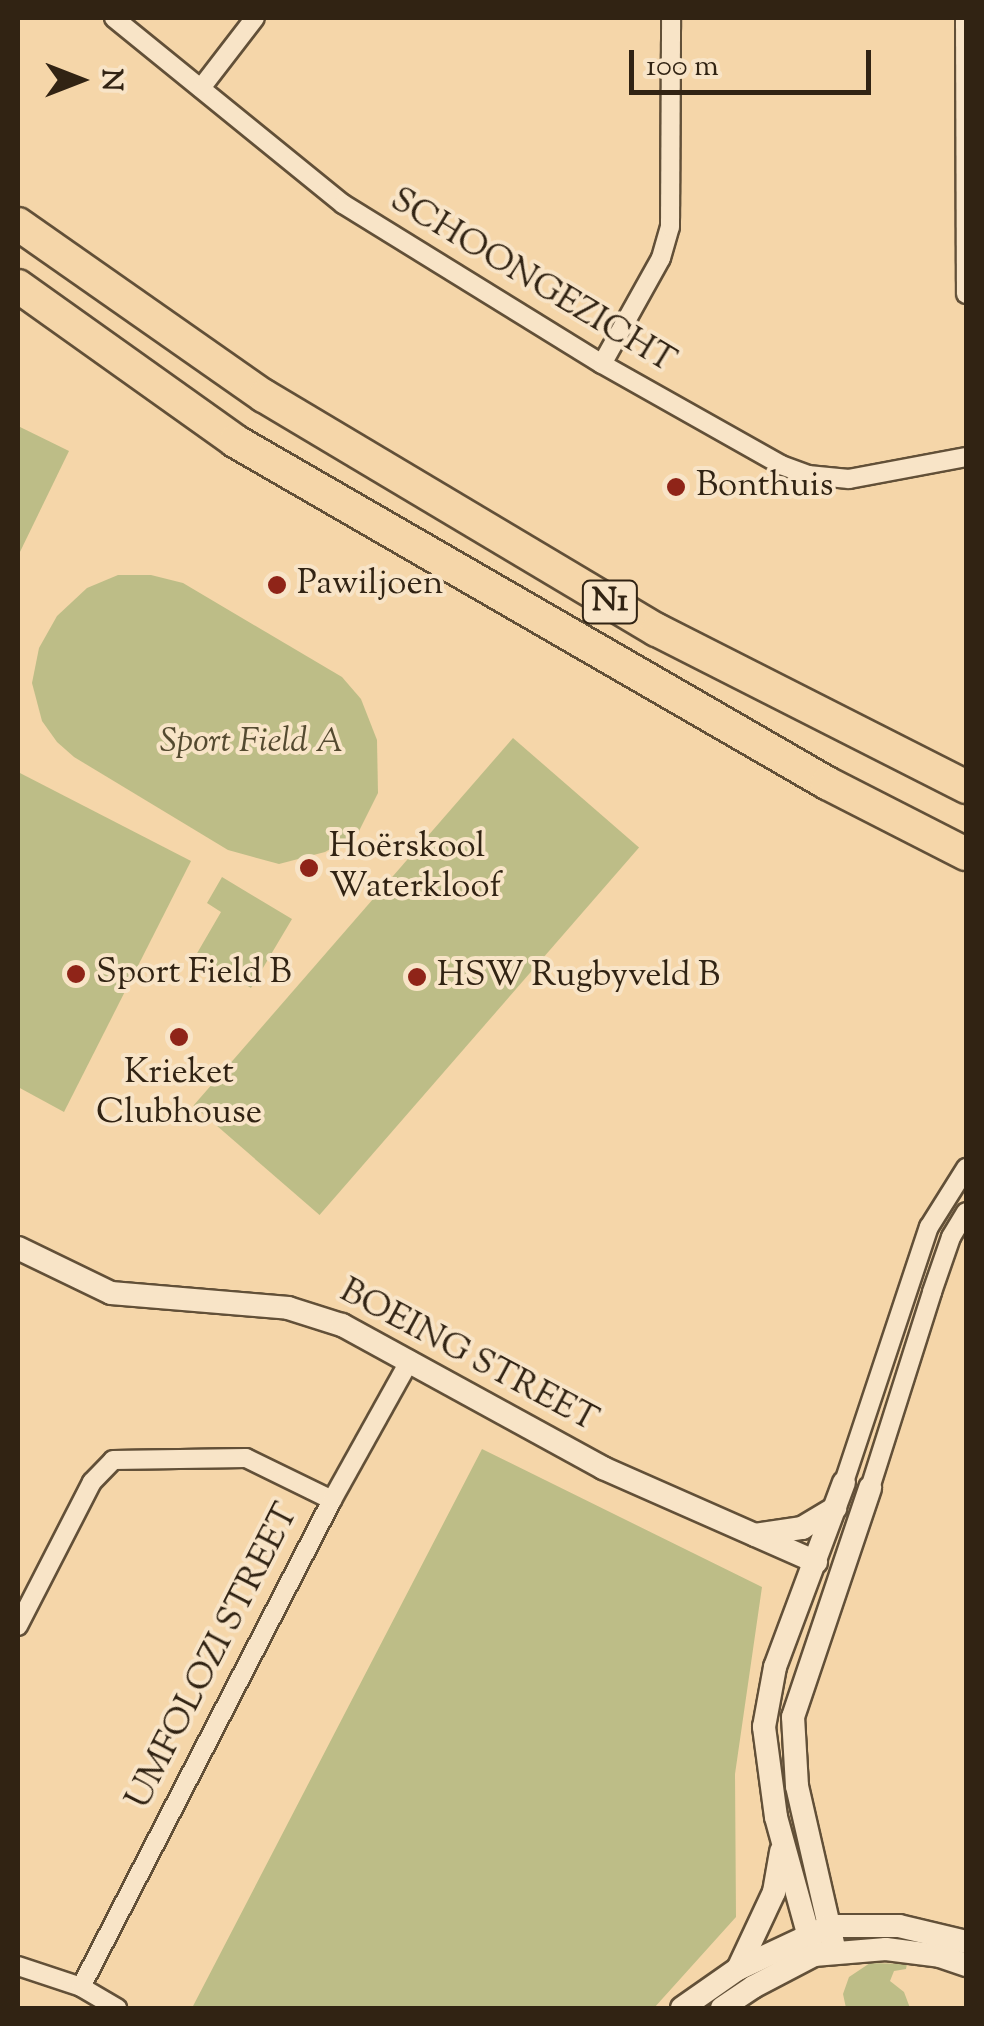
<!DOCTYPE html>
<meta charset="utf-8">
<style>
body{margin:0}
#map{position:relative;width:984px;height:2026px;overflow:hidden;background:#f5d6a9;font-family:"Sorts Mill Goudy",serif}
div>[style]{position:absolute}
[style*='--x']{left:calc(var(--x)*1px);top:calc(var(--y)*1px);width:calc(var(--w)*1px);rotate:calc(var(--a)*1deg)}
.green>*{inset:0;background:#bdbd87;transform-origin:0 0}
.roads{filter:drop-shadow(2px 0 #625038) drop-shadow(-2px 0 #625038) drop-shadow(0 2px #625038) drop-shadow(0 -2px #625038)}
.minor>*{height:18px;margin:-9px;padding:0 9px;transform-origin:9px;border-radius:9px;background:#f8e4c7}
.tertiary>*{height:22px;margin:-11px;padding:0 11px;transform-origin:11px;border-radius:11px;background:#f8e4c7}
.motorway>*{height:32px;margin:-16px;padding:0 16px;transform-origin:16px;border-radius:16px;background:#f5d6a9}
.dots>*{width:28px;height:28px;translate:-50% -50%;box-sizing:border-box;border:5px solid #f8e4c7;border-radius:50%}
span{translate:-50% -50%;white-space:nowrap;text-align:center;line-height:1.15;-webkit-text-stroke:8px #f8e4c7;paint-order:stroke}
.shield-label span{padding:2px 8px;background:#f8e4c7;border:2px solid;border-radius:8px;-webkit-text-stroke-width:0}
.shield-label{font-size:32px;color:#312313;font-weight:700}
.street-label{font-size:35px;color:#312313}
.poi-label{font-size:35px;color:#312313}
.left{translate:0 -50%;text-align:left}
.park-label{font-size:35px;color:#544a30;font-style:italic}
.frame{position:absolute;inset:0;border:20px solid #312313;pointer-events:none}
.north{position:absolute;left:30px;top:30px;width:100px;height:100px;-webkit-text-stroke:8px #f8e4c7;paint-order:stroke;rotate:90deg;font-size:28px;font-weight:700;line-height:40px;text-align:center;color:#312313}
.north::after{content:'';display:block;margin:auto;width:35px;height:45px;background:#312313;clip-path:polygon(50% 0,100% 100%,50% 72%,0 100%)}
.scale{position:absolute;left:629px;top:50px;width:242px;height:45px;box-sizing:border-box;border:5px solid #312313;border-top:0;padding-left:12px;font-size:30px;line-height:35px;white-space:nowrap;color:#312313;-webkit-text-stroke:8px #f8e4c7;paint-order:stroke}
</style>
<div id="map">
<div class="green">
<div style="clip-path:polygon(18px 426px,69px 451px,18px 556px)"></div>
<div style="clip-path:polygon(118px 575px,151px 575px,183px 583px,342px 677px,361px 699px,377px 740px,378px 793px,358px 833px,325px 852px,279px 864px,228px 850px,74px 757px,57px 742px,42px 721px,32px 683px,39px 648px,57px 616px,87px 588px)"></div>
<div style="left:513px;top:738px;width:167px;height:487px;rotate:41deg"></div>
<div style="clip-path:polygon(18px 772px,191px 861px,64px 1112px,18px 1087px)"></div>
<div style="clip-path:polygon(222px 877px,292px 919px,251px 988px,196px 955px,221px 912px,207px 903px)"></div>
<div style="clip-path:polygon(482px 1449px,762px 1587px,735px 1774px,736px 1917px,654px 2008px,192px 2008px)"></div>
<div style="clip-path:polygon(870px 1963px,907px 1964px,906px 1969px,894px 1971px,890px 1981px,904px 1992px,910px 2008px,846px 2008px,843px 1994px,849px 1977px)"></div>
</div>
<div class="roads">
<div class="minor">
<div style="--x:114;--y:18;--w:295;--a:39.1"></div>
<div style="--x:343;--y:204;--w:304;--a:31.7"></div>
<div style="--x:602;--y:364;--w:206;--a:29.4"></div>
<div style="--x:781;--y:465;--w:29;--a:20"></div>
<div style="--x:808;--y:475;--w:41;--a:5.6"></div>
<div style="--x:849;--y:479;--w:119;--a:-10.6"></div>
<div style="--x:965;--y:18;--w:276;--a:89.8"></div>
<div style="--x:201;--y:88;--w:88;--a:-52.4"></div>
<div style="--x:602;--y:364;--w:121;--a:-60.9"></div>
<div style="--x:661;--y:258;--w:32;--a:-74"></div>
<div style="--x:670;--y:227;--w:209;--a:-89.7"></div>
<div style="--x:844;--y:1482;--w:269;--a:-71.6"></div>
<div style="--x:929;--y:1227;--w:70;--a:-57.9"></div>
<div style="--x:870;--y:1488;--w:206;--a:-72.4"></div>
<div style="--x:932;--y:1292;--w:58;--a:-70.9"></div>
<div style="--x:951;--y:1237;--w:29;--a:-59"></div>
<div style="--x:18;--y:1626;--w:162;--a:-62.8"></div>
<div style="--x:92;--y:1482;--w:30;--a:-46"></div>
<div style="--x:113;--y:1460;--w:133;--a:-0.9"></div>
<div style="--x:246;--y:1458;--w:96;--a:26"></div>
<div style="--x:18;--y:1966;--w:66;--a:18.4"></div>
<div style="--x:81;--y:1987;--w:42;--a:30.3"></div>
<div style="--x:81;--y:1987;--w:548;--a:-62.73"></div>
<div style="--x:332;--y:1500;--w:160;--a:-60.9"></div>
</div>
<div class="tertiary">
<div style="--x:18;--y:1248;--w:103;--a:25.8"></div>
<div style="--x:111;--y:1293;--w:178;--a:4.8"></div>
<div style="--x:288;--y:1308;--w:57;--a:17.5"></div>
<div style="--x:342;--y:1325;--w:298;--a:28.7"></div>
<div style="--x:603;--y:1468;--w:233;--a:23.8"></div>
<div style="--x:755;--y:1535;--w:48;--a:-8.5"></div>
<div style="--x:802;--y:1528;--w:39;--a:-31"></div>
<div style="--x:835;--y:1952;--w:170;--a:-102.9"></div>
<div style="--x:797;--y:1786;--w:69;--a:-93.3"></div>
<div style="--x:793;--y:1717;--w:242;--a:-71.4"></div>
<div style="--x:814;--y:1955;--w:143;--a:-105.4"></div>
<div style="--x:776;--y:1817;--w:91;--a:-97.6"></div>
<div style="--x:764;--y:1727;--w:61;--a:-79.6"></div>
<div style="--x:775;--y:1667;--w:197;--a:-69.5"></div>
<div style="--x:738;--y:1969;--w:85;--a:-64.9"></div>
<div style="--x:774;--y:1892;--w:41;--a:-80.1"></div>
<div style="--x:682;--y:2008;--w:68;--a:-34.9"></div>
<div style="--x:738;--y:1969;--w:102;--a:-25.1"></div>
<div style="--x:830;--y:1926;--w:69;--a:0"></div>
<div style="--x:899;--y:1926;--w:69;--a:13.4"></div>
<div style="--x:722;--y:2008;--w:37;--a:-34"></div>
<div style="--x:753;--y:1987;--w:69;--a:-27.7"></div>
<div style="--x:814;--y:1955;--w:72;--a:-4.8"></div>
<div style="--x:886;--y:1949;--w:54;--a:7.4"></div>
<div style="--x:940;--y:1956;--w:28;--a:19"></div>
</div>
<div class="motorway">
<div style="--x:18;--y:224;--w:300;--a:35"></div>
<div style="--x:264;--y:396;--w:457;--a:30.8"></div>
<div style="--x:657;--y:630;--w:347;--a:26.9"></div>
<div style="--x:18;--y:286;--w:267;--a:35.5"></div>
<div style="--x:235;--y:441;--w:684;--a:30.02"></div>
<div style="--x:827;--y:783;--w:156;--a:27.1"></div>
</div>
</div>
<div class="dots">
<div style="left:676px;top:487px;background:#8f2418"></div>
<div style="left:277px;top:585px;background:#8f2418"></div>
<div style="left:309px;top:868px;background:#8f2418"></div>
<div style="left:76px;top:974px;background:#8f2418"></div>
<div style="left:417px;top:977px;background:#8f2418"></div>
<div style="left:179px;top:1037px;background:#8f2418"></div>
</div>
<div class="shield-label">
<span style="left:610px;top:602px">N1</span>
</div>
<div class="street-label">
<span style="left:532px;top:282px;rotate:31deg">SCHOONGEZICHT</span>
<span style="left:468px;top:1357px;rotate:28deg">BOEING STREET</span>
<span style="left:214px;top:1657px;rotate:-63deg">UMFOLOZI STREET</span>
</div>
<div class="poi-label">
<span class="left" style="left:696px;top:487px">Bonthuis</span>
<span class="left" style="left:297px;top:585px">Pawiljoen</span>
<span class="left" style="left:329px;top:868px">Hoërskool<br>Waterkloof</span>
<span class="left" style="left:96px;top:974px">Sport Field B</span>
<span class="left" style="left:437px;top:977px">HSW Rugbyveld B</span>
<span style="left:179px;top:1094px">Krieket<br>Clubhouse</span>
</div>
<div class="park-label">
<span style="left:251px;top:743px">Sport Field A</span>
</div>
<div class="frame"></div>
<div class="north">N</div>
<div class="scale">100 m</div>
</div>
